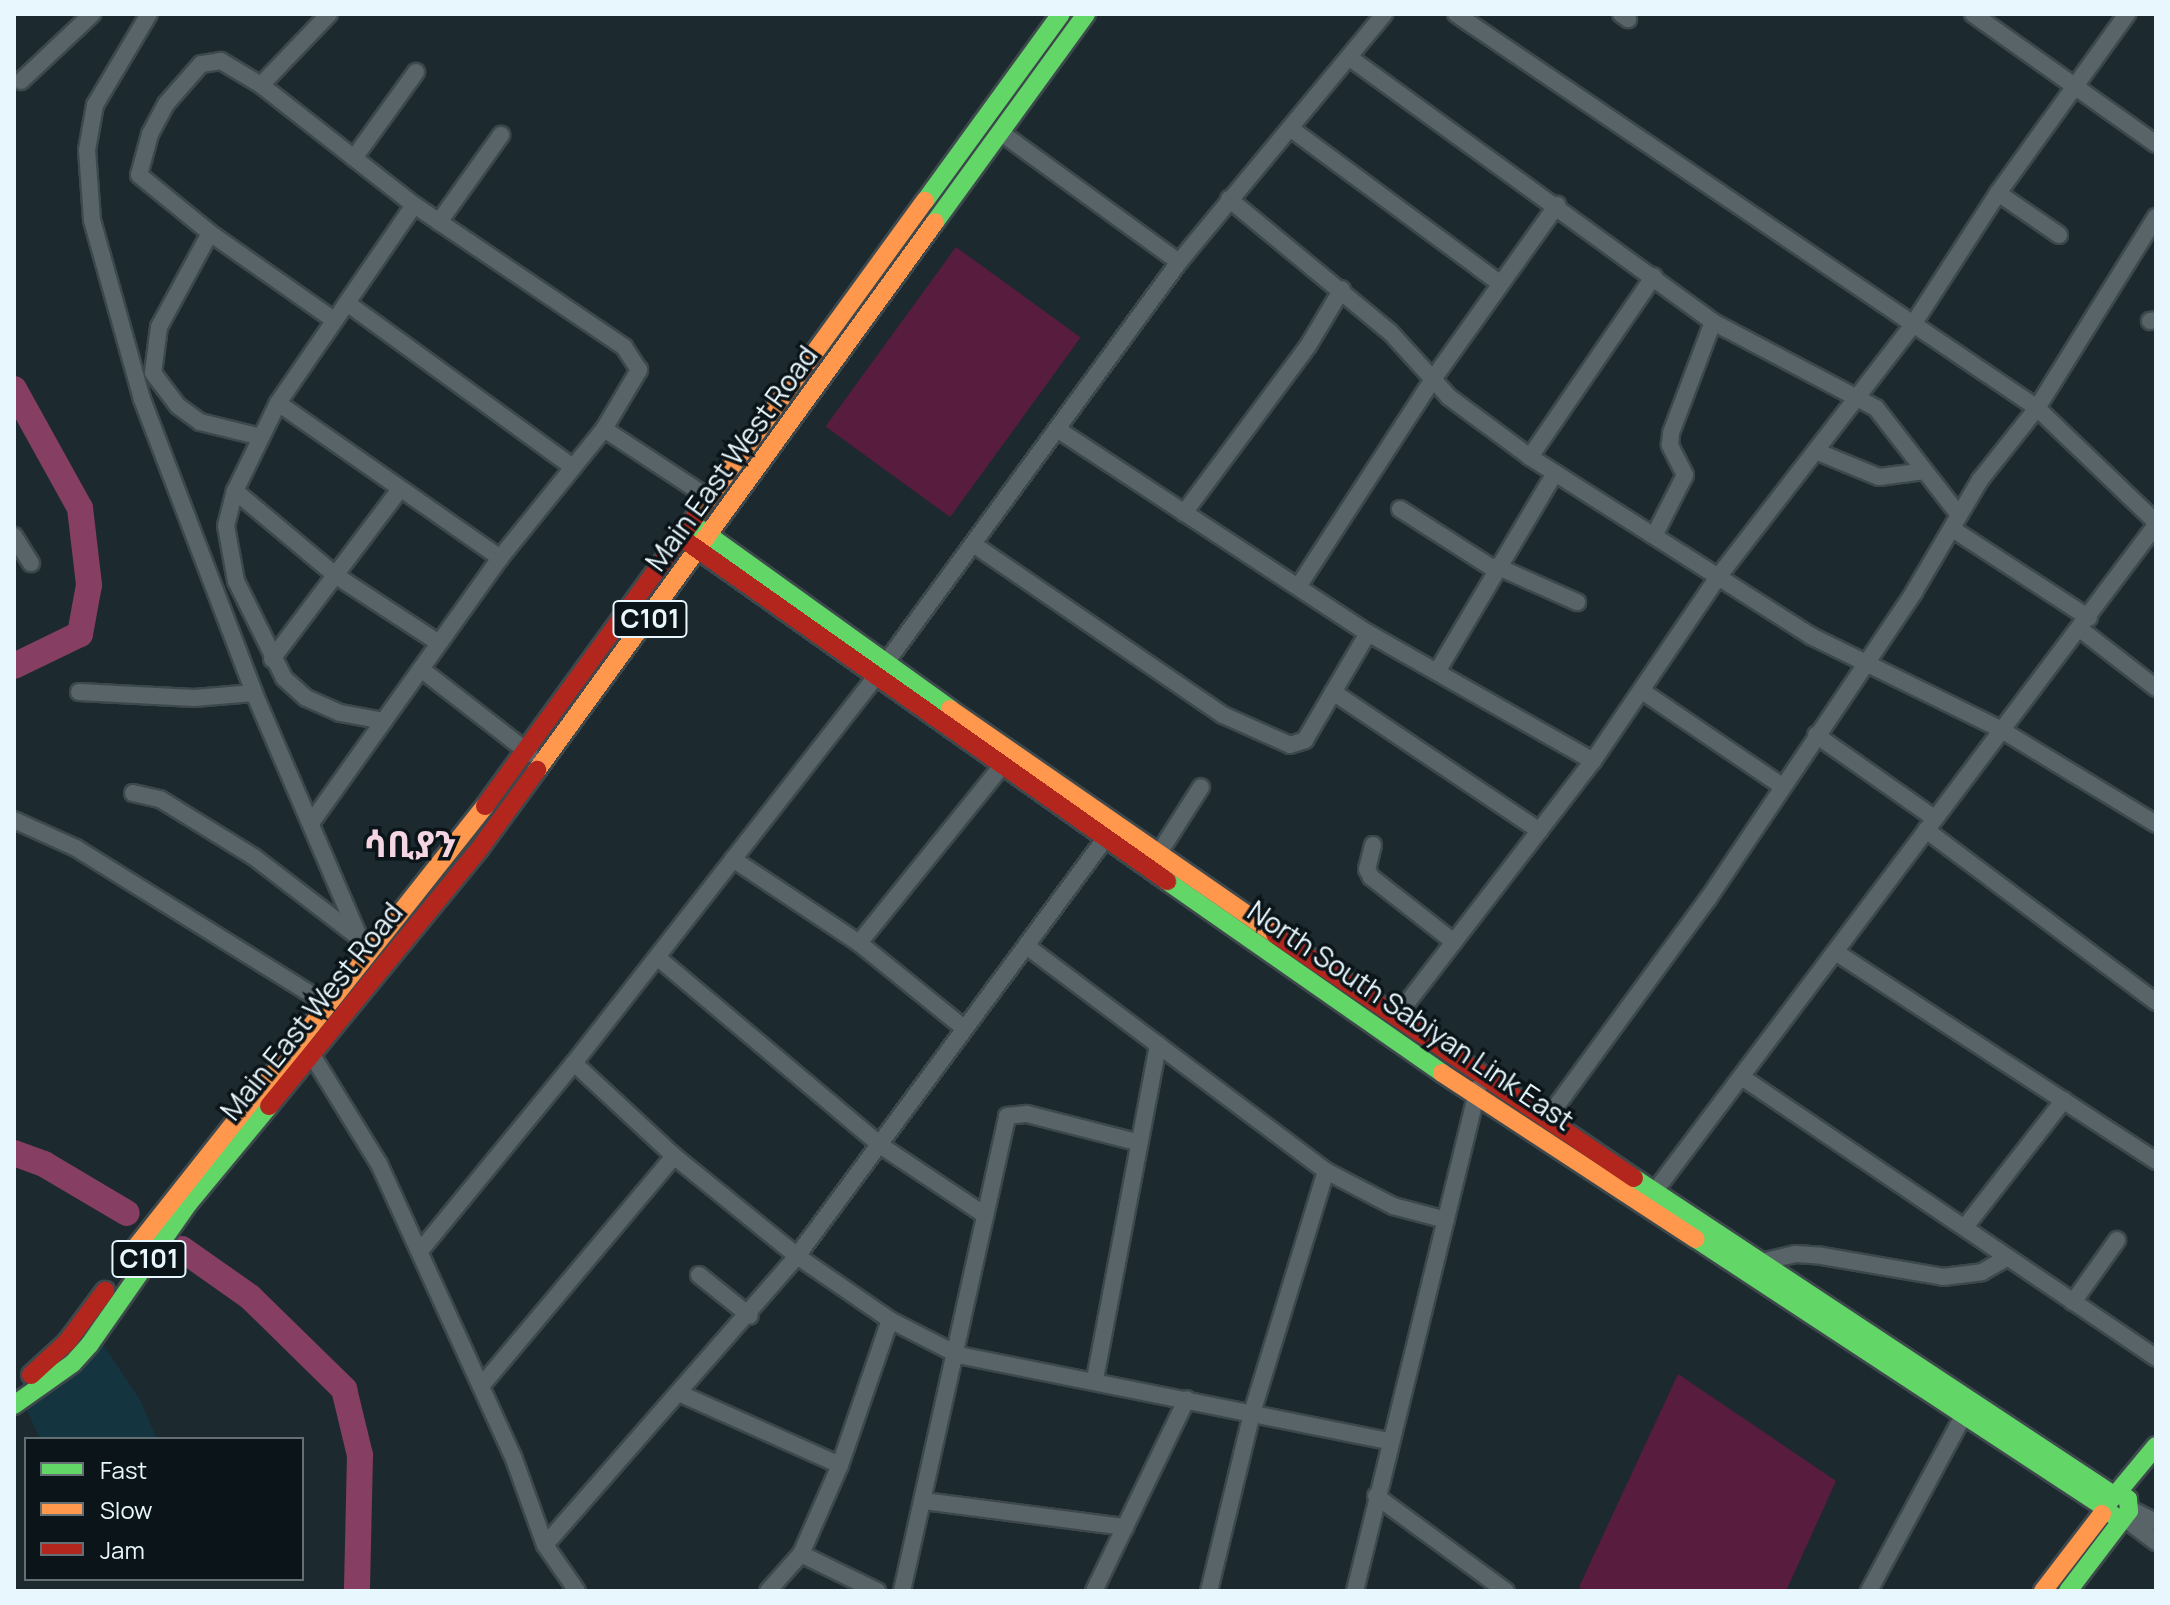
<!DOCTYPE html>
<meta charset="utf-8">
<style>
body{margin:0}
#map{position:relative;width:2170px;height:1605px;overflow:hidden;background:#1c2a2f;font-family:Manrope,"Noto Sans Ethiopic",sans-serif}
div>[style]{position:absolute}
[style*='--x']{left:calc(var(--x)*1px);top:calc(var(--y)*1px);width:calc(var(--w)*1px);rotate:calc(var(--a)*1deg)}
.built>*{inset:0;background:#14343f}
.green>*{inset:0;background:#571c3e;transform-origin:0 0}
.river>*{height:26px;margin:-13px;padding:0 13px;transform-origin:13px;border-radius:13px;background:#863e63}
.roads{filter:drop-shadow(2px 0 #3d484c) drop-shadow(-2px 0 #3d484c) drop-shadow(0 2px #3d484c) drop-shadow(0 -2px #3d484c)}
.street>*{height:16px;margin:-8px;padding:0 8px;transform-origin:8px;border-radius:8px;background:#596468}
.fast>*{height:18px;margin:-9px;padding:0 9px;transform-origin:9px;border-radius:9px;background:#63d668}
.slow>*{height:18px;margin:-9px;padding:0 9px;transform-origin:9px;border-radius:9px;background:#ff974d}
.jam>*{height:18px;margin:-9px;padding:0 9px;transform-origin:9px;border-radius:9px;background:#b3261e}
span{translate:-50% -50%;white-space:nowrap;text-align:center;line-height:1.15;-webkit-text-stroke:7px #0a1419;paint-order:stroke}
.shield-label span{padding:2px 6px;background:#0a1419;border:2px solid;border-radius:6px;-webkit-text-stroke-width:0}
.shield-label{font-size:26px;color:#e8f7fd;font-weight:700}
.street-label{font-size:28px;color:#e8f7fd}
.district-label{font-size:36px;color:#f5d5e2;font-weight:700}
.frame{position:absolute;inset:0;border:16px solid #e8f7fd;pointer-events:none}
.legend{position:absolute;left:24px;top:1437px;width:280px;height:144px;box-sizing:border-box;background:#0a1419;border:2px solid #636f74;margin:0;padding:10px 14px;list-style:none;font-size:24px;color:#e8f7fd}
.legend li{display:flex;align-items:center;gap:16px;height:40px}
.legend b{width:40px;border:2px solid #636f74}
</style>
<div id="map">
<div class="built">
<div style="clip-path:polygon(100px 1340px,140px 1400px,157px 1439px,40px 1439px,25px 1406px)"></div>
</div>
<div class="green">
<div style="left:956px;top:247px;width:154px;height:222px;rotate:36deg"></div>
<div style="clip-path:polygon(1678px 1374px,1836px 1481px,1786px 1591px,1585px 1591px,1579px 1587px)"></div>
</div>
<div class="river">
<div style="--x:14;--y:389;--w:136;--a:61"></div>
<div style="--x:80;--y:508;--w:78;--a:83.3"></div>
<div style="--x:89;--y:585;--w:50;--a:100.4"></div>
<div style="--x:80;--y:634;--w:73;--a:154.1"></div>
<div style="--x:14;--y:1153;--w:32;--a:20"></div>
<div style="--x:44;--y:1164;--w:96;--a:30.6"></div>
<div style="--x:182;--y:1249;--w:83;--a:35.2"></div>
<div style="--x:250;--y:1297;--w:132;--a:44.4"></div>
<div style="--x:344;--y:1389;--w:68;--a:76.4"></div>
<div style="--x:360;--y:1455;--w:136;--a:91.3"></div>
</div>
<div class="roads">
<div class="street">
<div style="--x:149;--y:14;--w:106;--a:120.7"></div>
<div style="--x:95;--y:105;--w:46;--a:100.1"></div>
<div style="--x:87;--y:150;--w:70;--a:85.9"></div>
<div style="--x:92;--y:220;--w:186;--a:74.4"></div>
<div style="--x:142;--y:399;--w:315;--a:69.1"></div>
<div style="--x:254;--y:693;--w:283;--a:66.7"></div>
<div style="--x:1456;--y:14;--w:702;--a:34.14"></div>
<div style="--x:2037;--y:408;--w:165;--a:43.8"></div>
<div style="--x:1621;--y:14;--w:9;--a:36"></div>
<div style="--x:1973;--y:14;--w:224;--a:35.4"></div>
<div style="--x:1350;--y:58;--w:449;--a:36"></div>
<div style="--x:1713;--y:322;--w:184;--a:27.8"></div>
<div style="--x:1876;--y:408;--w:135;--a:52.2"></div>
<div style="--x:21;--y:81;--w:98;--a:-43.3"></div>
<div style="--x:261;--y:85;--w:98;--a:-46.2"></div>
<div style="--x:1290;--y:128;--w:262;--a:36.5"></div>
<div style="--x:1000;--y:132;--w:221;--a:36"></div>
<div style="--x:354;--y:158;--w:106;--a:-54.2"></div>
<div style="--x:1998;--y:193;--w:74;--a:34.5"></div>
<div style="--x:1229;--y:199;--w:209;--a:39.6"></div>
<div style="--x:1390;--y:332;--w:88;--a:47.8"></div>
<div style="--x:1449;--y:397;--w:101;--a:36.5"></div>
<div style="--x:1530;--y:457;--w:333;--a:32.5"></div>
<div style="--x:1811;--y:636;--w:211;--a:26.2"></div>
<div style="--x:2000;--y:729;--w:183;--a:31.3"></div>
<div style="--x:439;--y:222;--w:107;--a:-54.5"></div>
<div style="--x:210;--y:233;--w:107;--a:118.5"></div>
<div style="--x:159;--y:327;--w:46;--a:97.4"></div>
<div style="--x:153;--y:373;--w:41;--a:52.9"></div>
<div style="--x:178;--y:406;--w:27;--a:36"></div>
<div style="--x:200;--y:422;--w:63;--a:13.8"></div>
<div style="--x:347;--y:303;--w:279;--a:36"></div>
<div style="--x:2150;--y:321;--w:6;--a:-9"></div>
<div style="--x:278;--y:403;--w:271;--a:34.9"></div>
<div style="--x:604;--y:429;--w:126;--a:33.3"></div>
<div style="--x:1057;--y:429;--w:372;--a:33.3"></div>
<div style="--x:1368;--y:633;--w:259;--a:29.6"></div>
<div style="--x:1818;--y:452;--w:66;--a:22.3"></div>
<div style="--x:1879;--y:477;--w:46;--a:-7.4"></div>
<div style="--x:1530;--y:457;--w:219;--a:-55.6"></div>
<div style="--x:235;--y:491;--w:131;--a:40"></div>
<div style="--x:335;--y:575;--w:124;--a:33.2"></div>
<div style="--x:1400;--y:509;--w:112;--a:32.6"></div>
<div style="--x:1184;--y:513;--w:208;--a:-53.4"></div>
<div style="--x:1308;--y:346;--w:66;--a:-59.2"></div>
<div style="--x:1954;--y:530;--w:161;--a:33.1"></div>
<div style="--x:1655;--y:534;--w:66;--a:-63"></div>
<div style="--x:1685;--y:475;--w:34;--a:-117"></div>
<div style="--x:1670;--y:445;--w:12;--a:-85"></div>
<div style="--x:1671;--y:433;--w:119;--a:-69.3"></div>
<div style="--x:14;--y:536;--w:32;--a:58"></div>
<div style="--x:973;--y:544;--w:303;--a:34.4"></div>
<div style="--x:1223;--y:715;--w:73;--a:24.1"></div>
<div style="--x:1290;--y:745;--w:16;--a:-18"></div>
<div style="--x:1305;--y:740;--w:124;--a:-59.5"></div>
<div style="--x:1496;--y:566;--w:89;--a:24"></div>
<div style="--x:1298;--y:587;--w:248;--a:-57"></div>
<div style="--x:1433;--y:379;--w:214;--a:-54.5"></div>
<div style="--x:2080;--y:629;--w:96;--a:37.8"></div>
<div style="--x:272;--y:659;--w:213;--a:-53"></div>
<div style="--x:421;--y:669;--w:138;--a:37.9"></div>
<div style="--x:1438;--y:670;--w:229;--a:-59.3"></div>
<div style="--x:1642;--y:691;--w:169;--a:34.2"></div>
<div style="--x:79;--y:692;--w:115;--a:3"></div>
<div style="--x:194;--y:698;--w:60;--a:-4.8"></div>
<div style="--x:1333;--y:692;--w:249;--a:33.9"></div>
<div style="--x:384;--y:721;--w:45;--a:-169.7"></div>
<div style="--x:340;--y:713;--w:37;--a:-156"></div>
<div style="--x:306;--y:698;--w:30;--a:-138"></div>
<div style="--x:284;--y:678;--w:108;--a:-116.3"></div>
<div style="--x:236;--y:581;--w:56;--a:-100.3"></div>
<div style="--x:226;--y:526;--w:36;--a:-76"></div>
<div style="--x:235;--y:491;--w:98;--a:-64"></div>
<div style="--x:278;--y:403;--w:240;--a:-55.5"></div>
<div style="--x:1816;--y:735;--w:144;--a:35.1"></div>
<div style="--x:133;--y:793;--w:28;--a:13"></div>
<div style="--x:160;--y:799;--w:110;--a:31.7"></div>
<div style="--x:254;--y:857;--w:130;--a:37.5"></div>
<div style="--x:14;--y:820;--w:68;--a:24.3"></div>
<div style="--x:76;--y:848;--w:293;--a:31.9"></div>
<div style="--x:311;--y:823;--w:325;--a:-54.5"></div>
<div style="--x:500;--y:558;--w:166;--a:-51.1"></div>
<div style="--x:604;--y:429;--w:69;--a:-59.3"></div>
<div style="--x:639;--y:370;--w:27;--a:-123"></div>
<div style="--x:624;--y:347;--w:254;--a:-145.9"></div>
<div style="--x:414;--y:205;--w:194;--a:-141.9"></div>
<div style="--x:261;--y:85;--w:47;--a:-149"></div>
<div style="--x:221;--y:61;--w:20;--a:171"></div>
<div style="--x:201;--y:64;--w:53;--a:131.2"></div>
<div style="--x:166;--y:104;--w:34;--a:118"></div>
<div style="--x:150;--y:134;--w:42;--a:105"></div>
<div style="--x:139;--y:175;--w:92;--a:39.2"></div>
<div style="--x:210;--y:233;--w:151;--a:35.1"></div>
<div style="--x:1926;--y:830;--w:287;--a:36.8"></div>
<div style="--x:1373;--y:845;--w:25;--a:104"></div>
<div style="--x:1367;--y:869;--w:9;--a:63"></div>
<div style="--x:1371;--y:877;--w:105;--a:38.1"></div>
<div style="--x:1159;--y:853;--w:78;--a:-57.5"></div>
<div style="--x:733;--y:859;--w:151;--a:33.7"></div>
<div style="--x:859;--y:943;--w:135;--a:39"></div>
<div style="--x:859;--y:943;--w:225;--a:-51.1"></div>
<div style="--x:1029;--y:948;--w:371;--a:36.9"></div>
<div style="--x:1326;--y:1171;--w:76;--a:27.6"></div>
<div style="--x:1393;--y:1206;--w:55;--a:14.8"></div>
<div style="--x:1837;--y:953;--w:381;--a:33.1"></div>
<div style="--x:657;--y:957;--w:292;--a:40.1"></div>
<div style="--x:880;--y:1145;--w:126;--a:33.7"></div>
<div style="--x:1397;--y:1016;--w:322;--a:-52.5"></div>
<div style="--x:1593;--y:761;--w:222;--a:-55.8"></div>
<div style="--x:1718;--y:577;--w:317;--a:-52.3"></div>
<div style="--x:1912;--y:326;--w:158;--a:-57.1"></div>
<div style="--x:1998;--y:193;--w:221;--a:-54.2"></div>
<div style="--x:307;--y:1047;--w:137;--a:58.4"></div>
<div style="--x:379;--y:1164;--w:324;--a:65.4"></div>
<div style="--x:514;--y:1459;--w:91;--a:70.2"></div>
<div style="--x:545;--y:1545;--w:56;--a:55.2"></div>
<div style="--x:574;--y:1063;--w:137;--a:42.9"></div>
<div style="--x:674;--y:1156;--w:159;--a:39.1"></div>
<div style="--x:797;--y:1256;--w:113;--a:34.5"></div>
<div style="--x:890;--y:1320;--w:76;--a:27.2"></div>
<div style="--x:958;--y:1355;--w:439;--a:11.3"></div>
<div style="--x:1743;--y:1078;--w:499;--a:34.1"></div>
<div style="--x:1546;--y:1120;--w:274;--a:-53.8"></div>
<div style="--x:1708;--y:899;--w:370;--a:-56.1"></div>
<div style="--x:1914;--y:592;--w:130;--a:-59.5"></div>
<div style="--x:1980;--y:480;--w:92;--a:-51.6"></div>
<div style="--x:2037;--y:408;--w:225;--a:-58.1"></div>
<div style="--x:1655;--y:1191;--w:833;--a:-53.05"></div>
<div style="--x:1965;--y:1227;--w:161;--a:-52.1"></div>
<div style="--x:420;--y:1251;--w:243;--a:-50.7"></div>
<div style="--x:574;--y:1063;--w:487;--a:-52"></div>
<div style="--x:874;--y:679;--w:517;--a:-53.82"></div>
<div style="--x:1179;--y:262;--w:322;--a:-50.4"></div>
<div style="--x:1761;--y:1262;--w:36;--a:-13"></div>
<div style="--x:1796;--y:1254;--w:26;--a:4"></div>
<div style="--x:1822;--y:1256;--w:123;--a:9.8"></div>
<div style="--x:1943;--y:1277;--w:39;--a:-7"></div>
<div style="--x:1982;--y:1272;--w:28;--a:-30"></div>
<div style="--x:699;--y:1275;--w:65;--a:38.8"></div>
<div style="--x:2073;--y:1302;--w:76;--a:-54.6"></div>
<div style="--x:1095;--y:1379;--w:340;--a:-79.3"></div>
<div style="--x:482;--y:1385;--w:299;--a:-50"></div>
<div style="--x:681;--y:1394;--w:174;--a:24.1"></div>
<div style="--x:1376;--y:1496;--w:161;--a:36.2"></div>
<div style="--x:924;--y:1501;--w:203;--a:7.4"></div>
<div style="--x:2130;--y:1509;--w:29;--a:27"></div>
<div style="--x:2124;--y:1518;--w:40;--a:37"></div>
<div style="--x:545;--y:1545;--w:383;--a:-48.9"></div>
<div style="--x:797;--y:1256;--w:527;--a:-53.56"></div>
<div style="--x:801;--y:1554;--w:85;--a:26"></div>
<div style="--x:768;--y:1591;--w:50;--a:-48.3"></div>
<div style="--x:801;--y:1554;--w:97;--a:-66.3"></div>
<div style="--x:840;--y:1465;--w:153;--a:-71"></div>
<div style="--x:902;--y:1591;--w:486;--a:-77.5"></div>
<div style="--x:1007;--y:1116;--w:20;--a:-6"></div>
<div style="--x:1027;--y:1114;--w:114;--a:14.3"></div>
<div style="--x:1094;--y:1591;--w:213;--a:-64.2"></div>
<div style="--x:1209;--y:1591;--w:183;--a:-76.4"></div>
<div style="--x:1252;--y:1413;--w:253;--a:-73"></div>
<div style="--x:1355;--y:1591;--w:518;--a:-76.26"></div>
<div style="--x:1869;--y:1591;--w:196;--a:-61.7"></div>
</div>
<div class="fast">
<div style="--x:925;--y:201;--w:231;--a:-54"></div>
<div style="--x:935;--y:222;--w:257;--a:-54"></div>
<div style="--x:693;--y:524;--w:317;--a:35.7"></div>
<div style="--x:1167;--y:881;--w:335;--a:34.9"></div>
<div style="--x:1634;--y:1178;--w:573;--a:33.47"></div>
<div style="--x:1696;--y:1239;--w:488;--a:33.3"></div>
<div style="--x:14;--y:1405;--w:72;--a:-35.4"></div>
<div style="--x:73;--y:1363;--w:25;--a:-48"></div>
<div style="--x:90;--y:1344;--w:171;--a:-55"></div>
<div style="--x:188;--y:1204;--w:127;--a:-50.4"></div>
<div style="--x:2117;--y:1493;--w:61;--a:-50.3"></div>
<div style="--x:2068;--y:1591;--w:101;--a:-52.7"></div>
<div style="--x:2129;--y:1511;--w:12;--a:-95"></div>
<div style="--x:2128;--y:1499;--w:13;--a:-151"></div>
<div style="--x:2117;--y:1493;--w:21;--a:133"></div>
<div style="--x:2103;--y:1508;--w:19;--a:35"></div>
</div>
<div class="slow">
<div style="--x:695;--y:517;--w:391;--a:-54"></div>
<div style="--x:950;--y:709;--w:395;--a:34.7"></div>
<div style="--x:537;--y:770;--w:677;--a:-54.01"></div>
<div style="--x:1442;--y:1073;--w:303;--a:33.2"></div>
<div style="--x:132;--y:1252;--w:569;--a:-51.64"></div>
<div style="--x:2043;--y:1591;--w:97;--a:-52.5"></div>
</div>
<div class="jam">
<div style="--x:683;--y:539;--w:593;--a:35.25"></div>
<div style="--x:485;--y:806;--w:357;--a:-54"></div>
<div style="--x:1275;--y:934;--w:434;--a:34.2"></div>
<div style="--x:269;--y:1106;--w:333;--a:-50.7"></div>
<div style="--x:480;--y:848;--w:97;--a:-53.8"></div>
<div style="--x:31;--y:1375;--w:49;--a:-42.5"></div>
<div style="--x:67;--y:1342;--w:64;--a:-53.3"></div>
</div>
</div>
<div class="shield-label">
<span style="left:650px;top:619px">C101</span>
<span style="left:149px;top:1259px">C101</span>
</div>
<div class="street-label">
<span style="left:731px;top:458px;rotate:-54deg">Main East West Road</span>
<span style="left:311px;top:1011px;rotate:-51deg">Main East West Road</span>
<span style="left:1411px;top:1015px;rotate:34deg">North South Sabiyan Link East</span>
</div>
<div class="district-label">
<span style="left:410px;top:844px">ሳቢያን</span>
</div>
<div class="frame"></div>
<ul class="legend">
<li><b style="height:10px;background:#63d668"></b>Fast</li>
<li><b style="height:10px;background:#ff974d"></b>Slow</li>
<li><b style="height:10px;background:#b3261e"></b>Jam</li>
</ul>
</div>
